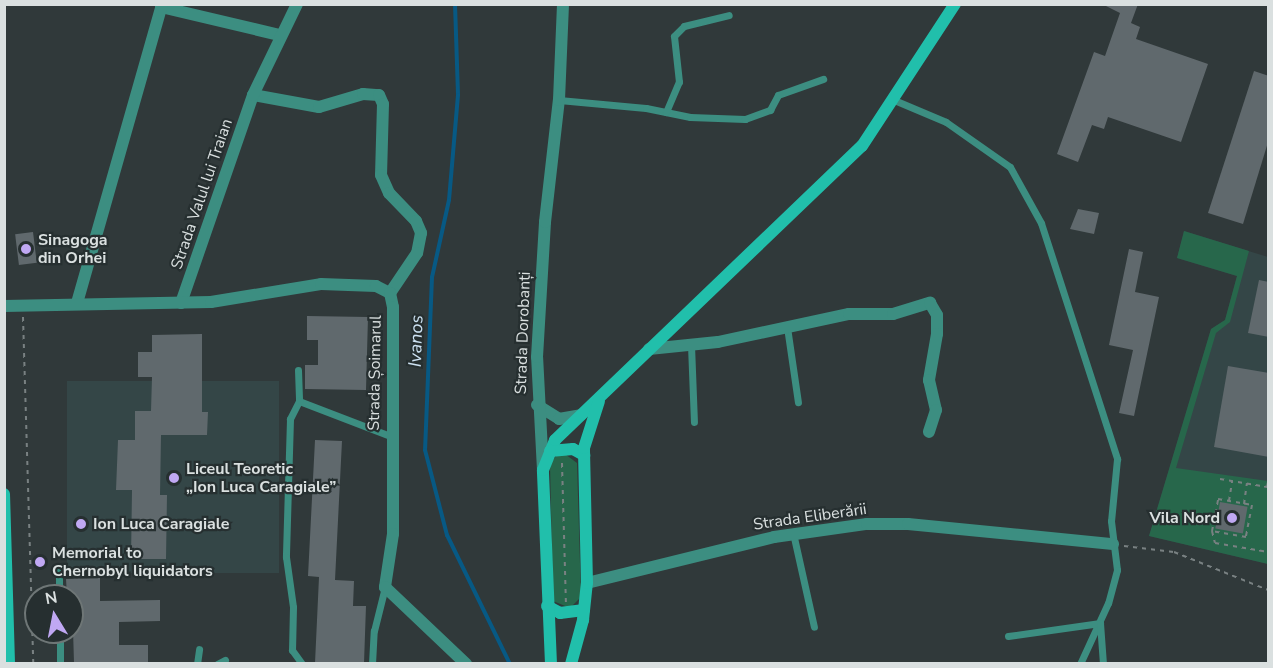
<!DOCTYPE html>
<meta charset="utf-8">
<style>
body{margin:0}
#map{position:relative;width:1273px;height:668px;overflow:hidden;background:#30393a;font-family:"Nunito Sans",sans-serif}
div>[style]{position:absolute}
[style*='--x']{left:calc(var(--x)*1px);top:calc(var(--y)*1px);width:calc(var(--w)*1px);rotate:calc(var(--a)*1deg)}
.built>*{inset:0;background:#344647;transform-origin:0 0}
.green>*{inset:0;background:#27674b}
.stream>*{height:4px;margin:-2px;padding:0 2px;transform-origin:2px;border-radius:2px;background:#075984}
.building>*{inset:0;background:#60696d;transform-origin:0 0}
.path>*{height:2px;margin-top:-1px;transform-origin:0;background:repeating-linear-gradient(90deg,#798182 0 4.5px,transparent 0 9px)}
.lane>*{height:7px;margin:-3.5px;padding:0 3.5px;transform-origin:3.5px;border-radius:3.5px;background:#3c8e81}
.street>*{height:12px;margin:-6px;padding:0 6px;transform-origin:6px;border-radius:6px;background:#3c8e81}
.secondary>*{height:12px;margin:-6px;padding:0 6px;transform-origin:6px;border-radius:6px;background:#21bfab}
.dots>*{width:16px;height:16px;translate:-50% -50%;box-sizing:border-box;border:3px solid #262f30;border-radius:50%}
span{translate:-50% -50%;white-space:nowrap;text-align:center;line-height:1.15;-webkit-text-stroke:4.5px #262f30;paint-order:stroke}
.street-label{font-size:16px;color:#dae0e0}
.poi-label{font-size:16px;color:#dae0e0;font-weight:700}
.left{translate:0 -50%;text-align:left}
.right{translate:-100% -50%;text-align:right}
.water-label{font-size:18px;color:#cde2f2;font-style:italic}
.frame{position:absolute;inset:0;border:6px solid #dae0e0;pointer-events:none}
.north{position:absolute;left:24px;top:584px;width:60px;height:60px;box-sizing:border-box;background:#262f30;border:2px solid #6e7676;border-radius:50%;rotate:350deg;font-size:16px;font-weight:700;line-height:24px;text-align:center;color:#dae0e0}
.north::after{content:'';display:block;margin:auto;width:21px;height:27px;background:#c0a8f3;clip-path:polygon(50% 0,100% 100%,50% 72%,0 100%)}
</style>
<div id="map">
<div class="built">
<div style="clip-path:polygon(1184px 231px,1268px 257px,1268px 564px,1149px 536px,1211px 329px,1225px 320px,1237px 276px,1177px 258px)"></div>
<div style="left:279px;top:381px;width:192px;height:212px;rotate:90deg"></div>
</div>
<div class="green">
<div style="clip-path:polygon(1184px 231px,1249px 251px,1230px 322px,1216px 333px,1176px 468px,1268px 481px,1268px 564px,1149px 536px,1211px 329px,1225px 320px,1237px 276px,1177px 258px)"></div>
<div style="clip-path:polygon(565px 454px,577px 463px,581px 597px,570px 608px,553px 601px,550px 464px,556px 456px)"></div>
</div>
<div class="stream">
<div style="--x:455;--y:4;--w:91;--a:88.1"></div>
<div style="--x:458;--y:95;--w:105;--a:94.9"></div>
<div style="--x:449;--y:200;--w:79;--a:102.4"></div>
<div style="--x:432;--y:277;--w:173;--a:92.3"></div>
<div style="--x:425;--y:450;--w:88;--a:75.5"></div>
<div style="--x:447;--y:535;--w:144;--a:64"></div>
</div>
<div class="building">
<div style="clip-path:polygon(1102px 4px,1138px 4px,1131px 23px,1140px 27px,1136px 39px,1208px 64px,1181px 142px,1108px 117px,1104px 129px,1092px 125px,1078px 162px,1057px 154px,1094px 52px,1105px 56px,1120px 13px)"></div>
<div style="clip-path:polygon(1254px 71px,1269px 76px,1269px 139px,1243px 224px,1208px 213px)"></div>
<div style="clip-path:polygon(1078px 209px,1099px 213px,1094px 234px,1070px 229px)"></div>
<div style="left:33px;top:232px;width:31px;height:18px;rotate:83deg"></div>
<div style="clip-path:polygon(1129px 249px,1143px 252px,1135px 292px,1159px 297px,1134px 416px,1119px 413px,1133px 350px,1109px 345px)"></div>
<div style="clip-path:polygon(1259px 280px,1269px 282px,1269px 337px,1248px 333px)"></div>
<div style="clip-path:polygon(307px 316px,368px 317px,366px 390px,305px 389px,305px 365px,318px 365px,318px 340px,307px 340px)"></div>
<div style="clip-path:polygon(202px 334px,202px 412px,208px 412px,207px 435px,161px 435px,160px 495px,167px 495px,166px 559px,131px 559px,132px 490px,116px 490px,118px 440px,135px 440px,135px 411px,151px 411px,152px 377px,138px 377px,138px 352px,152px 352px,152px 335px)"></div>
<div style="clip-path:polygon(1228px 366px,1269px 373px,1269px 457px,1214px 447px)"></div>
<div style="clip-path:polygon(315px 440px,342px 441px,335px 580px,354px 581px,353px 606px,366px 606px,364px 663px,315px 663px,319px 577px,308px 576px)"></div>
<div style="left:1220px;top:502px;width:28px;height:27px;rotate:10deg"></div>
<div style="clip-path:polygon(100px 578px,100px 601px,160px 600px,160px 621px,119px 622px,119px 645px,148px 645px,148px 663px,74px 663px,72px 596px,67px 596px,66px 579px)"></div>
</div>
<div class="path">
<div style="--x:23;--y:317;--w:347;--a:88.3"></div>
<div style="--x:562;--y:463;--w:139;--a:88.4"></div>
<div style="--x:1220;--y:479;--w:48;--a:9.7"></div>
<div style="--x:1267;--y:487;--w:5;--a:-79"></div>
<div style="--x:1218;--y:499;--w:35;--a:10"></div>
<div style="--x:1252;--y:505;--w:33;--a:101"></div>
<div style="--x:1246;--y:537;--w:35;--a:-170"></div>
<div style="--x:1212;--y:531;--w:33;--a:-79"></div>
<div style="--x:1229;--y:501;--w:20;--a:-81"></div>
<div style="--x:1244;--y:504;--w:21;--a:-82"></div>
<div style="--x:1212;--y:531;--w:12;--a:76"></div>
<div style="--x:1215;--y:543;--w:54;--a:9.6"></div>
<div style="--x:1124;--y:546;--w:50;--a:6.8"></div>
<div style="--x:1174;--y:552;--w:101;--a:22"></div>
</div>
<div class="lane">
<div style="--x:559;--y:100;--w:87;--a:5.3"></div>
<div style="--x:646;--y:108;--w:45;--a:11.6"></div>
<div style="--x:690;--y:117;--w:55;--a:2.1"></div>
<div style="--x:745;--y:119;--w:27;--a:-20"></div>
<div style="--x:770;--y:110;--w:17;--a:-62"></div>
<div style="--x:778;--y:95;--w:48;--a:-19.6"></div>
<div style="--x:894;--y:100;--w:56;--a:22.9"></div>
<div style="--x:946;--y:122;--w:78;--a:35.1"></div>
<div style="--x:1010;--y:167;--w:64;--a:61"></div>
<div style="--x:1041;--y:223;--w:248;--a:72.1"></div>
<div style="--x:1117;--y:459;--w:62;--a:95.5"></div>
<div style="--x:1111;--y:521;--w:49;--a:83"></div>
<div style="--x:1117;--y:570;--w:34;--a:105"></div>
<div style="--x:1108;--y:603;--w:67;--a:114.7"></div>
<div style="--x:666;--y:112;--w:33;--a:-67"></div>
<div style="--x:679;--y:82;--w:46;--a:-96.2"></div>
<div style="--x:674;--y:36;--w:14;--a:-45"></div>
<div style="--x:684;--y:26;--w:46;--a:-13.7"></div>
<div style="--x:787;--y:327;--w:76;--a:81.7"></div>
<div style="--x:691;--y:345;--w:77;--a:87.8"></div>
<div style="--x:298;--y:370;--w:31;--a:88"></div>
<div style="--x:299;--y:401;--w:97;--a:21"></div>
<div style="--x:299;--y:401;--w:20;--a:117"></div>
<div style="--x:290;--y:419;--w:138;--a:91.7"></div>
<div style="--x:286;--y:557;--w:50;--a:82"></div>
<div style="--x:293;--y:607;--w:43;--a:91.3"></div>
<div style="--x:292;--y:650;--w:17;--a:54"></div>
<div style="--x:793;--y:533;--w:96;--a:77.4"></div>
<div style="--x:59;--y:567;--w:29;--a:90"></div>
<div style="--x:60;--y:632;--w:32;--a:90"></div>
<div style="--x:1008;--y:636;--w:93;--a:-8"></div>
<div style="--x:1100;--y:623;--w:41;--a:85.8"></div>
<div style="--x:197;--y:664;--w:15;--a:-82"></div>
<div style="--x:217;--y:664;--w:9;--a:-27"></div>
<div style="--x:372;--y:664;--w:33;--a:-87"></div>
<div style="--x:374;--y:631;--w:45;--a:-76"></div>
</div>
<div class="street">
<div style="--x:161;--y:7;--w:121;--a:13.3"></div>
<div style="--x:253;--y:95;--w:67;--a:10.3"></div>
<div style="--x:319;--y:107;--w:46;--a:-16.5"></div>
<div style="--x:363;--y:94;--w:16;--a:4"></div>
<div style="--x:379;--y:95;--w:10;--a:66"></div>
<div style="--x:383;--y:104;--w:71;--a:91.6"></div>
<div style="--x:381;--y:175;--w:20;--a:66"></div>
<div style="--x:389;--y:193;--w:39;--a:46"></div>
<div style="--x:416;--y:221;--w:13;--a:67"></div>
<div style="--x:421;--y:233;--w:20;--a:101"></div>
<div style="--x:417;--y:253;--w:48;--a:124"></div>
<div style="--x:77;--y:303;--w:311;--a:-74.1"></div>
<div style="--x:181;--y:303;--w:220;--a:-70.9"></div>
<div style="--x:253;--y:95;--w:101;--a:-64.2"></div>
<div style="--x:4;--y:306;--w:207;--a:-1.1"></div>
<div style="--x:211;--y:302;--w:111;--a:-9.3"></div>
<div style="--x:321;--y:284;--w:55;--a:2.1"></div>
<div style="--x:376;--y:286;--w:16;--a:27"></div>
<div style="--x:390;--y:293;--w:14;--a:78"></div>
<div style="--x:393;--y:307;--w:227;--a:90"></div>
<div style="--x:393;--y:534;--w:54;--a:98.6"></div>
<div style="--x:385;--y:587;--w:112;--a:43.5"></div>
<div style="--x:649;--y:349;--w:69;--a:-5.8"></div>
<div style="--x:718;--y:342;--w:134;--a:-12.1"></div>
<div style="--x:849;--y:314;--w:44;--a:0"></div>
<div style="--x:893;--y:314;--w:39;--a:-17"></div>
<div style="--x:930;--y:303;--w:14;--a:60"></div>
<div style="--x:937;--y:315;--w:19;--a:90"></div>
<div style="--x:937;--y:334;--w:47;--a:99.9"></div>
<div style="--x:929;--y:380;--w:31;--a:77"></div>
<div style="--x:936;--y:410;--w:23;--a:108"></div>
<div style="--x:537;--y:405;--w:26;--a:32"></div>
<div style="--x:559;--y:419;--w:22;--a:-10"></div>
<div style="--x:543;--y:470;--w:113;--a:-93"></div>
<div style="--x:537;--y:357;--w:135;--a:-86.6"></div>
<div style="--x:545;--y:222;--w:123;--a:-83.5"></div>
<div style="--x:559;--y:100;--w:96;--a:-87.6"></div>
<div style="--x:587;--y:583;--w:193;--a:-13.8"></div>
<div style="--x:774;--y:537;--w:94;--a:-8"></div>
<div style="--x:867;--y:524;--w:41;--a:0"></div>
<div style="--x:908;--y:524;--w:206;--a:5.6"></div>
</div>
<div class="secondary">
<div style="--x:550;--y:451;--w:23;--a:-5"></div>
<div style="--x:573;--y:449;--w:13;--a:29"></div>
<div style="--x:4;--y:494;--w:170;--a:88.3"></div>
<div style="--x:547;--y:606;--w:15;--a:28"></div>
<div style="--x:560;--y:613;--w:24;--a:-7"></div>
<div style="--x:551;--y:664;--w:194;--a:-92.4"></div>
<div style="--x:543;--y:470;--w:32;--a:-68"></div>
<div style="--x:555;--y:440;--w:425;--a:-43.8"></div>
<div style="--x:862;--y:146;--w:170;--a:-56.8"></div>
<div style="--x:571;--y:664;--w:46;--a:-74.7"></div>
<div style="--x:583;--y:620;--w:37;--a:-84"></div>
<div style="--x:587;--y:583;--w:135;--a:-91.3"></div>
<div style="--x:584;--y:448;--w:49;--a:-72.3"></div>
</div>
<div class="dots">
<div style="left:26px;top:249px;background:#c0a8f3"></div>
<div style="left:174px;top:478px;background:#c0a8f3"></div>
<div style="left:1232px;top:518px;background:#c0a8f3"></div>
<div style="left:81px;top:524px;background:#c0a8f3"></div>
<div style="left:40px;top:562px;background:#c0a8f3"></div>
</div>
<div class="street-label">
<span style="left:202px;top:194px;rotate:-71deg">Strada Valul lui Traian</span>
<span style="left:523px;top:333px;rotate:-88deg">Strada Dorobanți</span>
<span style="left:375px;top:373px;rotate:-89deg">Strada Șoimarul</span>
<span style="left:810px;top:517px;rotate:-8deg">Strada Eliberării</span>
</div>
<div class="poi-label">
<span class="left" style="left:38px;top:249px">Sinagoga<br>din Orhei</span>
<span class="left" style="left:186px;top:478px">Liceul Teoretic<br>„Ion Luca Caragiale”</span>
<span class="right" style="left:1220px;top:518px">Vila Nord</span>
<span class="left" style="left:93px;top:524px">Ion Luca Caragiale</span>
<span class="left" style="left:52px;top:562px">Memorial to<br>Chernobyl liquidators</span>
</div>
<div class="water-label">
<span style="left:416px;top:341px;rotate:-88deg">Ivanos</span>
</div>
<div class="frame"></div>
<div class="north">N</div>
</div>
